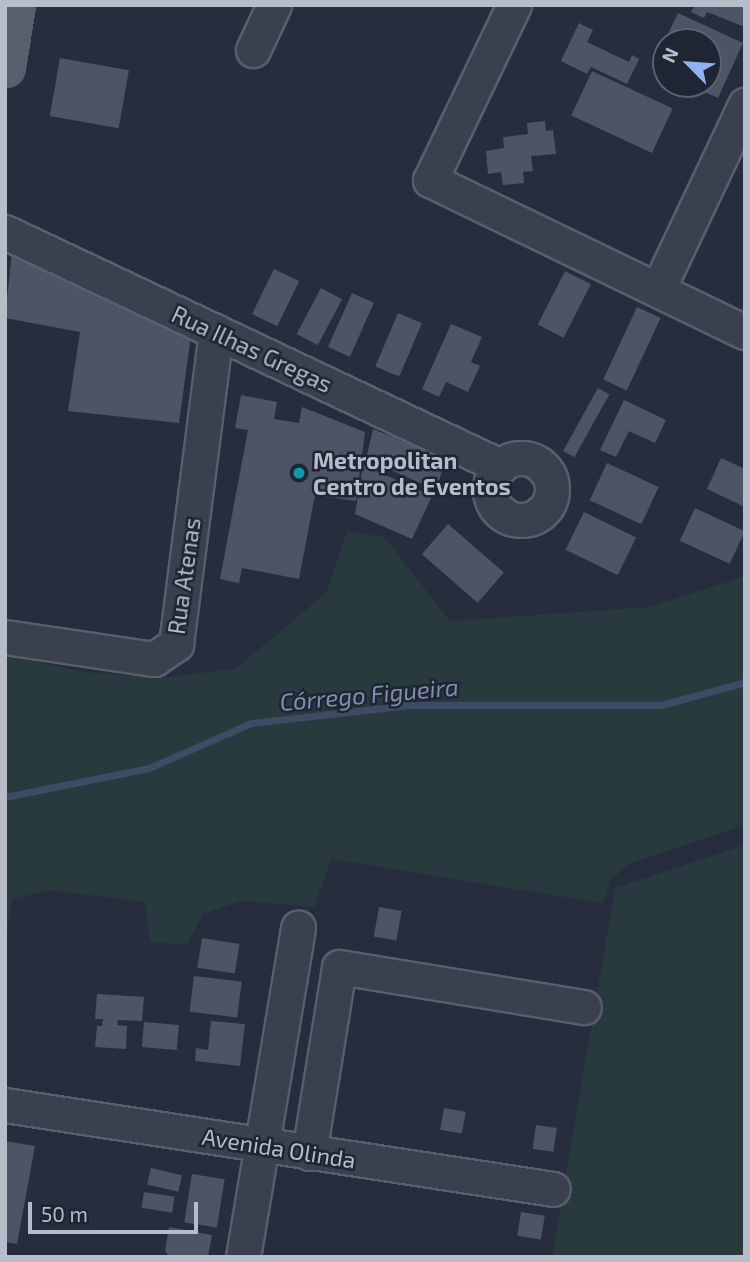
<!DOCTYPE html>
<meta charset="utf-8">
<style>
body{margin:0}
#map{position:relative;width:750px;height:1262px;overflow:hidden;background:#262e3d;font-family:"Exo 2",sans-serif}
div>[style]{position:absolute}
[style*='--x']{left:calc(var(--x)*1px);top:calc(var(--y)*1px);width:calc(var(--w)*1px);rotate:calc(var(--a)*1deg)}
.green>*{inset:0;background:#283a3e}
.stream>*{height:7px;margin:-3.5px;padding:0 3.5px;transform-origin:3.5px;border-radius:3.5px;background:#3d4b65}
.building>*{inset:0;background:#4c5566;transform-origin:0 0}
.roads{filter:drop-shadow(2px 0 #585e6b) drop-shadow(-2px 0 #585e6b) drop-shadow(0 2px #585e6b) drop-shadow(0 -2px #585e6b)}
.minor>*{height:33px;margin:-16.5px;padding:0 16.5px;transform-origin:16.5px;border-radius:16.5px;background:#3a404d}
.minor>.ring{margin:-16.5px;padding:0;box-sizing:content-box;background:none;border:33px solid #3a404d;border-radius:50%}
.major>*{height:38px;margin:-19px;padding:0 19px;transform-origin:19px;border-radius:19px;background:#585f6d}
.dots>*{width:19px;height:19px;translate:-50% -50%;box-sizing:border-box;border:4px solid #1f2532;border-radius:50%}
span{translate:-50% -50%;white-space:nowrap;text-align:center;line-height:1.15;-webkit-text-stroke:5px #1f2532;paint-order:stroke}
.street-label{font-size:23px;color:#b6bcc8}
.poi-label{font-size:23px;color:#b6bcc8;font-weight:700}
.left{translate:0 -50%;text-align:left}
.water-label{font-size:24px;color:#7f8fae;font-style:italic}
.frame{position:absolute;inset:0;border:7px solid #b6bcc8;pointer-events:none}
.north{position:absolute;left:652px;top:28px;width:70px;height:70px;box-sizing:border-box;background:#1f2532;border:2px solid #5b616e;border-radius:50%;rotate:295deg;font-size:19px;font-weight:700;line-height:28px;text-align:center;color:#b6bcc8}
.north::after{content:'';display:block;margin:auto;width:24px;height:32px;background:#92b0f1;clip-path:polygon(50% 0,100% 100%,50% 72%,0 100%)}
.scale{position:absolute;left:28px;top:1202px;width:170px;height:32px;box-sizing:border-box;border:4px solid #b6bcc8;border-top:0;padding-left:9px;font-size:21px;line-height:24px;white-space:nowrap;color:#b6bcc8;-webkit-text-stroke:5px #1f2532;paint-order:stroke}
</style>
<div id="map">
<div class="green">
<div style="clip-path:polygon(347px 531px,384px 537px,450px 621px,650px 607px,745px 576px,745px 825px,631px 863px,610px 880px,603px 903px,331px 859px,314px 907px,241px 901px,203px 914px,187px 945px,150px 942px,145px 902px,49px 890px,12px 899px,5px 947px,5px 655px,84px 672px,160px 678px,235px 669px,326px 593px)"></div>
<div style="clip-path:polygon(745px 845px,745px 1257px,552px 1257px,615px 888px)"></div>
</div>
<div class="stream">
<div style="--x:5;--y:797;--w:147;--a:-11.4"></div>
<div style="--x:149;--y:768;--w:111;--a:-23.8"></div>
<div style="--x:251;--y:723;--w:159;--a:-6.5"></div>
<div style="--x:409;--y:705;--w:252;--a:0"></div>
<div style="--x:661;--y:705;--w:87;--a:-15.3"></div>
</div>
<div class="building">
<div style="clip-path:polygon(695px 5px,745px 5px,745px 27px,707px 12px,704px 18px,691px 12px)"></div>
<div style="clip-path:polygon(678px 13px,743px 43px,718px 98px,687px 84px,708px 84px,708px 42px,666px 42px,666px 63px,656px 59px)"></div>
<div style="clip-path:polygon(579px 23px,593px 30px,587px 42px,629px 62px,632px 55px,639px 59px,627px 84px,591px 67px,587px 74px,561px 61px)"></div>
<div style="left:60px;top:58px;width:70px;height:59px;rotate:10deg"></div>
<div style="left:592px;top:71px;width:89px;height:49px;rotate:25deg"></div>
<div style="clip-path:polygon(545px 121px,546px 131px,553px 130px,556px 154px,531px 156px,533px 171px,523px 172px,524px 183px,503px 185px,501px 172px,488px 174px,486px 151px,504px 148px,503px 137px,528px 134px,527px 123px)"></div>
<div style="clip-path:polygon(12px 252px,192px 328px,179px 423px,68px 411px,80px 332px,5px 318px)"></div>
<div style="left:274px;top:269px;width:28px;height:50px;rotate:26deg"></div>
<div style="left:565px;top:271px;width:29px;height:60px;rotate:27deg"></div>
<div style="left:321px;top:288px;width:24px;height:52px;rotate:28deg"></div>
<div style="left:352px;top:293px;width:24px;height:59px;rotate:24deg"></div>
<div style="left:637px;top:307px;width:26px;height:80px;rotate:25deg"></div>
<div style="left:398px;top:313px;width:26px;height:58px;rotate:23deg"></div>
<div style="clip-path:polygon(451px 324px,482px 337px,471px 362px,480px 366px,468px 392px,446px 382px,439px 397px,422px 389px)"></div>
<div style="left:598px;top:388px;width:13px;height:72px;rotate:29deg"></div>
<div style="clip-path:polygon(241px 395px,277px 402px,274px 419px,299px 423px,302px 407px,365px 432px,356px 501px,315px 495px,299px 579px,242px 568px,239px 583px,220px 579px,248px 430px,235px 428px)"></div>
<div style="clip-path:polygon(624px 400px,666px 420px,655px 443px,629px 431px,616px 457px,600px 450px)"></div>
<div style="clip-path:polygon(373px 429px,446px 459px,436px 490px,366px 459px)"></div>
<div style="clip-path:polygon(721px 458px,745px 469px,745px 507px,707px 489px)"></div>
<div style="left:607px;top:463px;width:57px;height:41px;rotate:25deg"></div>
<div style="clip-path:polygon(363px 465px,432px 496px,412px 539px,355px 514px)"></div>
<div style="left:695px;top:508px;width:55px;height:36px;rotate:25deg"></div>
<div style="left:584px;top:512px;width:58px;height:42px;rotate:26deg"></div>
<div style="left:448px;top:524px;width:74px;height:40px;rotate:41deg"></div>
<div style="left:379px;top:907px;width:23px;height:30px;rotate:10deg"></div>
<div style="left:202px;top:938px;width:38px;height:30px;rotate:9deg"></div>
<div style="left:194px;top:976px;width:48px;height:36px;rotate:7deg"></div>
<div style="clip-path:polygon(97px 994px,144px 997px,142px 1021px,118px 1020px,117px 1025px,127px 1026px,126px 1049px,95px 1047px,97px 1026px,102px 1026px,103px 1019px,95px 1019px)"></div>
<div style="clip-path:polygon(211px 1021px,245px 1024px,240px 1066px,195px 1061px,196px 1048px,208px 1050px)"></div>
<div style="left:144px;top:1022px;width:35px;height:25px;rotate:5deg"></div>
<div style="left:444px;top:1108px;width:22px;height:22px;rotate:10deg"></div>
<div style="left:536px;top:1125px;width:21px;height:24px;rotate:8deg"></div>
<div style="clip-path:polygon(5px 1141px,35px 1146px,17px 1244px,5px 1242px)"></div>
<div style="left:151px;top:1168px;width:32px;height:17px;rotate:13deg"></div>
<div style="left:192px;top:1174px;width:33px;height:49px;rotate:9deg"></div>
<div style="left:144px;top:1192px;width:31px;height:16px;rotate:9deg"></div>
<div style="left:521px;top:1212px;width:24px;height:24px;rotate:9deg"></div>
<div style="clip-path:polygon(169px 1227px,212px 1235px,208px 1257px,170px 1257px,165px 1251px)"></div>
</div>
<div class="roads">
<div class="minor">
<div style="--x:514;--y:5;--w:194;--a:115.6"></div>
<div style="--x:430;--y:180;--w:350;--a:25.8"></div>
<div style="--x:253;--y:50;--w:50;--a:-65"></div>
<div style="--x:5;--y:232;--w:548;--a:25.3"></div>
<div style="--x:658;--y:289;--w:204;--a:-64.7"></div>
<div class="ring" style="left:490px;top:458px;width:29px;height:29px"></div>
<div style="--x:5;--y:637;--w:151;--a:8.4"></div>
<div style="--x:154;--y:659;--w:27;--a:-34"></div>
<div style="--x:176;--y:644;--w:315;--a:-82.7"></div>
<div style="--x:5;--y:1105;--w:554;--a:8.71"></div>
<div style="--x:309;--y:1153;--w:188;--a:-80.8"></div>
<div style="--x:339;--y:967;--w:248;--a:9.3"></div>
<div style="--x:243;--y:1257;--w:334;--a:-80.5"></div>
</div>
<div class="major">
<div style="--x:5;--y:67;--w:63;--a:-80.8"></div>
</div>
</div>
<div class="dots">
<div style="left:299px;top:473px;background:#0f9aa8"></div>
</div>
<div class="street-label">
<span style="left:252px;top:349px;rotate:25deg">Rua Ilhas Gregas</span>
<span style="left:184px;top:576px;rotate:-82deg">Rua Atenas</span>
<span style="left:279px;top:1148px;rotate:9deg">Avenida Olinda</span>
</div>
<div class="poi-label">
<span class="left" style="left:313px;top:473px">Metropolitan<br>Centro de Eventos</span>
</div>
<div class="water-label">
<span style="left:369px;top:694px;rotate:-5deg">Córrego Figueira</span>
</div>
<div class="frame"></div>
<div class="north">N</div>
<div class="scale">50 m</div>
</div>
